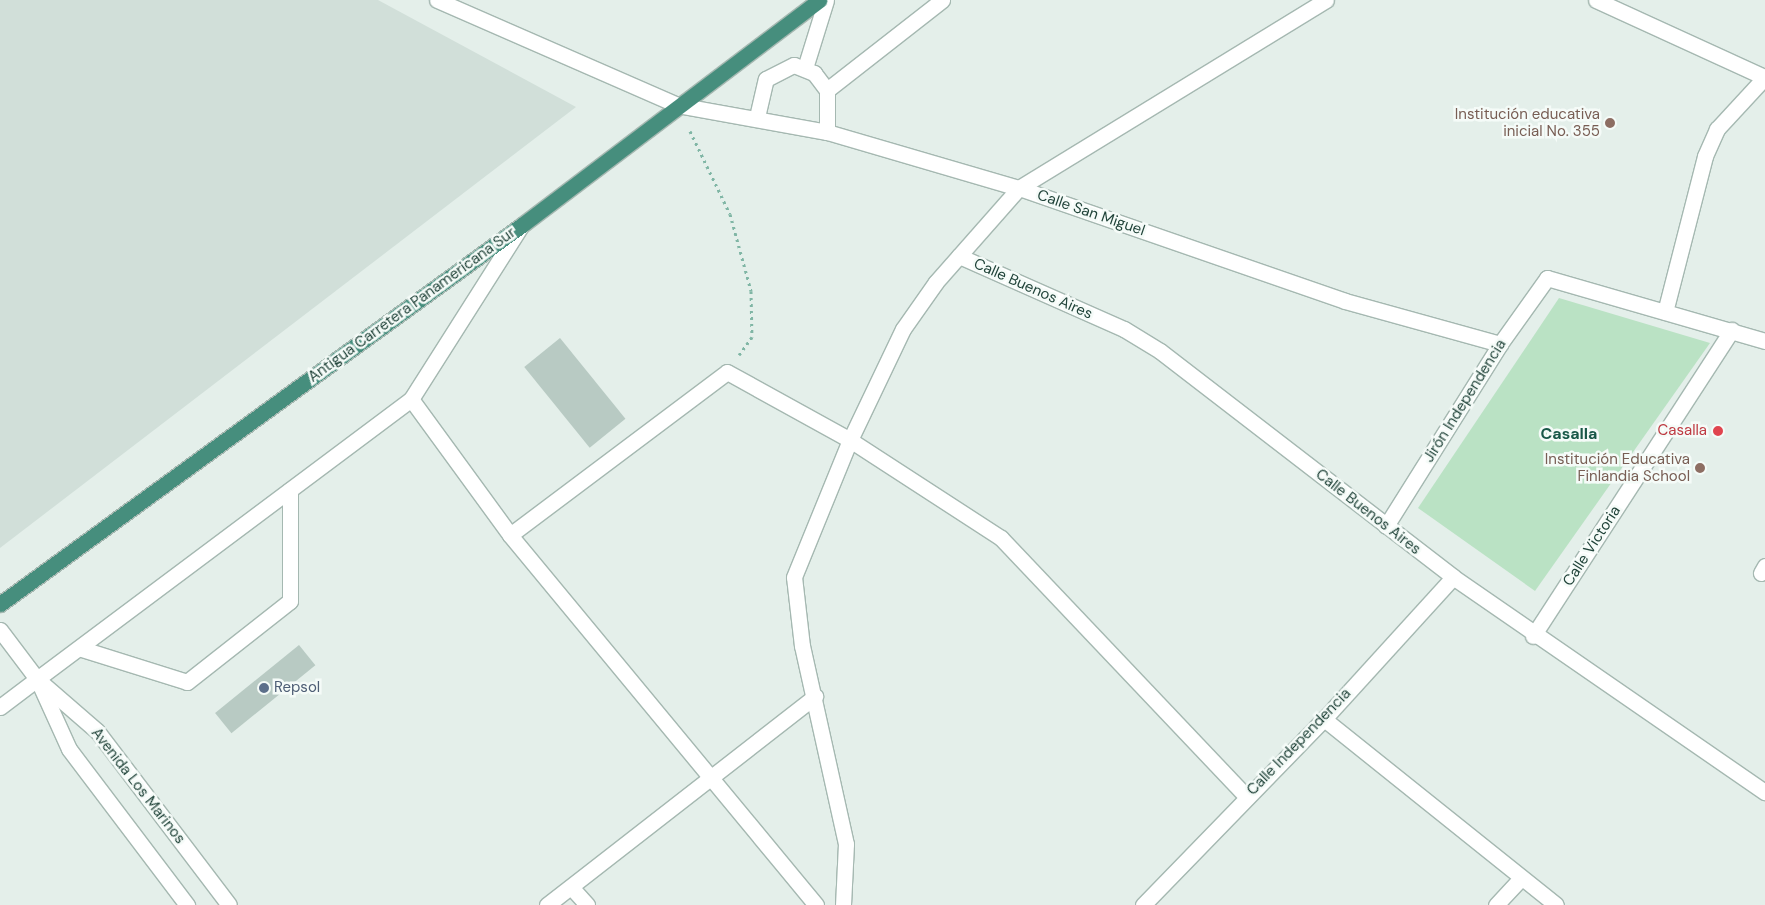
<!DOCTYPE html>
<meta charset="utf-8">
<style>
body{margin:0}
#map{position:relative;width:1765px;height:905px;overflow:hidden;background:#e4efea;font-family:"DM Sans",sans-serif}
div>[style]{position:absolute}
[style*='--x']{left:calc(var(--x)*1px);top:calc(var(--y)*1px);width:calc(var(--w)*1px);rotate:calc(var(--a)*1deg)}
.built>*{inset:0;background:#d1dfd9}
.green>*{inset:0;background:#bae2c4}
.building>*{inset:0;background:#b8cac3;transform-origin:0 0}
.path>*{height:3px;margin-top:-1.5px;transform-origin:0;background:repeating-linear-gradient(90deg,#80b6a5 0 2.5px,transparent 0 6.5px)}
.roads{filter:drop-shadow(1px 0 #a5b8b1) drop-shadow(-1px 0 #a5b8b1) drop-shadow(0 1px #a5b8b1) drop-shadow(0 -1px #a5b8b1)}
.service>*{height:15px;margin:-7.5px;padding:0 7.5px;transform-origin:7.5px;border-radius:7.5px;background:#fff}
.minor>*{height:15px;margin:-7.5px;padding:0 7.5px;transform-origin:7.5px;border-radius:7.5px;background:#fff}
.trunk>*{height:15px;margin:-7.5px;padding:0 7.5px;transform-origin:7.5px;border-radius:7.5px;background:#468e7d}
.dots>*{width:14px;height:14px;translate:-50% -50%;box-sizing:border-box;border:2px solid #f5fbf8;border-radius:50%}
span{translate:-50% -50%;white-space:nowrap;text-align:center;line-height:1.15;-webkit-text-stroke:5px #f5fbf8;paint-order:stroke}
.education-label{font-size:15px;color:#785e54}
.right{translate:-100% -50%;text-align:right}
.street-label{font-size:15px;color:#204339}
.health-label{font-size:15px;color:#be3a42}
.service-label{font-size:15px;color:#4e5e75}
.left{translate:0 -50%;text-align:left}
.neighbourhood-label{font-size:16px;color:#195848;font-weight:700}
</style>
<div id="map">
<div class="built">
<div style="clip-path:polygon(0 0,378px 0,576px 107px,0 548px)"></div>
</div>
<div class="green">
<div style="clip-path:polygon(1559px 298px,1710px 343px,1535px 591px,1418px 508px)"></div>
</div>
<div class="building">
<div style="left:560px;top:338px;width:104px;height:46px;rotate:51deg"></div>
<div style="left:299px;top:645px;width:26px;height:108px;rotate:51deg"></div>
</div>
<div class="path">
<div style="--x:690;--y:131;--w:92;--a:64.3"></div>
<div style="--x:730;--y:214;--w:80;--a:74.7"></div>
<div style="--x:751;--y:291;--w:46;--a:88.8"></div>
<div style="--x:752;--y:337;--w:22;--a:126"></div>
</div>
<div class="roads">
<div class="service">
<div style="--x:82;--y:649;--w:110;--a:17.4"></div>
<div style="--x:187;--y:682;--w:131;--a:-38.2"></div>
<div style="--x:290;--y:601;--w:111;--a:-90"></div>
<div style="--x:37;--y:679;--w:467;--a:-36.8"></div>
</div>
<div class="minor">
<div style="--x:437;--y:0;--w:262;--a:23.6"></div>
<div style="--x:677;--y:105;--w:152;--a:10.2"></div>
<div style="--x:827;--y:132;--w:200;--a:16.3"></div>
<div style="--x:1019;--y:188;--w:345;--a:19.1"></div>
<div style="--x:1345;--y:301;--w:161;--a:15.5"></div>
<div style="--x:1596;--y:0;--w:185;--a:24.6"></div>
<div style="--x:805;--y:68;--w:71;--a:-72.8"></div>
<div style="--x:827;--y:90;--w:146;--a:-38"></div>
<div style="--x:757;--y:117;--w:39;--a:-77"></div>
<div style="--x:766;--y:79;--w:31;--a:-27"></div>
<div style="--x:794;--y:65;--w:22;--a:22"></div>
<div style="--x:814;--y:73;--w:21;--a:53"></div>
<div style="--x:827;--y:90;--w:42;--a:90"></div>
<div style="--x:521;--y:226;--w:205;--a:122.4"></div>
<div style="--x:411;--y:399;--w:168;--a:53.9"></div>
<div style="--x:510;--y:535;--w:480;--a:50.4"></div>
<div style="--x:959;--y:256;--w:180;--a:23.9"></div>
<div style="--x:1124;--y:329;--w:42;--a:31.4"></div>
<div style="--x:1160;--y:351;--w:370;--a:37.6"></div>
<div style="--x:1453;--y:577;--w:379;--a:34.6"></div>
<div style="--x:1665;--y:312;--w:161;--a:-75.6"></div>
<div style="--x:1705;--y:156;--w:30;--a:-66"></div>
<div style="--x:1717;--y:129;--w:71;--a:-47.3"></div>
<div style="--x:1386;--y:526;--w:215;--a:-57.9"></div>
<div style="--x:1500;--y:344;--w:81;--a:-54.5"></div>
<div style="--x:1547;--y:278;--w:227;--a:16.1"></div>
<div style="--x:510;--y:535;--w:271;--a:-36.9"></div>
<div style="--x:727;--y:372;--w:141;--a:28.9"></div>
<div style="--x:850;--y:440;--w:180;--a:33"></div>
<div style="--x:1001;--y:538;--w:356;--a:46.5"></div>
<div style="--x:1761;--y:573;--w:8;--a:-60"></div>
<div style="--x:0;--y:630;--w:61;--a:52.9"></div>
<div style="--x:37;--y:679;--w:79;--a:40.9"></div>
<div style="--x:97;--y:731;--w:218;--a:52.8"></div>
<div style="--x:1533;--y:636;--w:365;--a:-57"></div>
<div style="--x:40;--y:685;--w:70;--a:65.6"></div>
<div style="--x:69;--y:749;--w:196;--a:52.9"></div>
<div style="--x:0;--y:707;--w:46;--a:-37.1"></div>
<div style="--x:1324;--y:719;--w:297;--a:38.7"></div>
<div style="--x:571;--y:887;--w:24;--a:48"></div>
<div style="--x:547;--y:905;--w:340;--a:-37.9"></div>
<div style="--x:843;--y:905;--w:61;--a:-87.2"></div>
<div style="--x:846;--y:844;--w:203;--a:-102.5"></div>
<div style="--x:802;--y:646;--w:69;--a:-96.6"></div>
<div style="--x:794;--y:577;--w:148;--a:-67.8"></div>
<div style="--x:850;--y:440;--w:123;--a:-64.5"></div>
<div style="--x:903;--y:329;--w:57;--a:-54.9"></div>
<div style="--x:936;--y:282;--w:125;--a:-48.6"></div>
<div style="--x:1019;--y:188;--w:360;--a:-31.5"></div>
<div style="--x:1143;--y:905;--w:260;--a:-45.8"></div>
<div style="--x:1324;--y:719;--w:192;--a:-47.7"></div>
<div style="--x:1496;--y:905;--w:35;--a:-47"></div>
</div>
<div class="trunk">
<div style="--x:0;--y:604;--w:645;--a:-35.98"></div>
<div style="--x:522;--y:225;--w:373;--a:-37.1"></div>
</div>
</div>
<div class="dots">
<div style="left:1610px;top:123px;background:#8d6e63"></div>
<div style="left:1718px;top:431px;background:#e0444e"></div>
<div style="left:1700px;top:468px;background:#8d6e63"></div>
<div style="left:264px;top:688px;background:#5c6f8a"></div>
</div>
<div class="education-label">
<span class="right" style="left:1600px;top:123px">Institución educativa<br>inicial No. 355</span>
<span class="right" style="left:1690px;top:468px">Institución Educativa<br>Finlandia School</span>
</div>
<div class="street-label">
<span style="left:1091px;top:213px;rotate:19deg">Calle San Miguel</span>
<span style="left:1033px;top:289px;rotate:24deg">Calle Buenos Aires</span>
<span style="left:412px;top:305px;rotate:-36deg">Antigua Carretera Panamericana Sur</span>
<span style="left:1465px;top:401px;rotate:-58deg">Jirón Independencia</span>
<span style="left:1368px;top:512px;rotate:38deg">Calle Buenos Aires</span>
<span style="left:1592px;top:546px;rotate:-57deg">Calle Victoria</span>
<span style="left:1299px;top:742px;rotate:-46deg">Calle Independencia</span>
<span style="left:138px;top:786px;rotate:52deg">Avenida Los Marinos</span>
</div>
<div class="health-label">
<span class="right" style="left:1707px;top:431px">Casalla</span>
</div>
<div class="service-label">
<span class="left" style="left:274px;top:688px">Repsol</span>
</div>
<div class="neighbourhood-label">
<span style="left:1569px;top:434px">Casalla</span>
</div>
</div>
